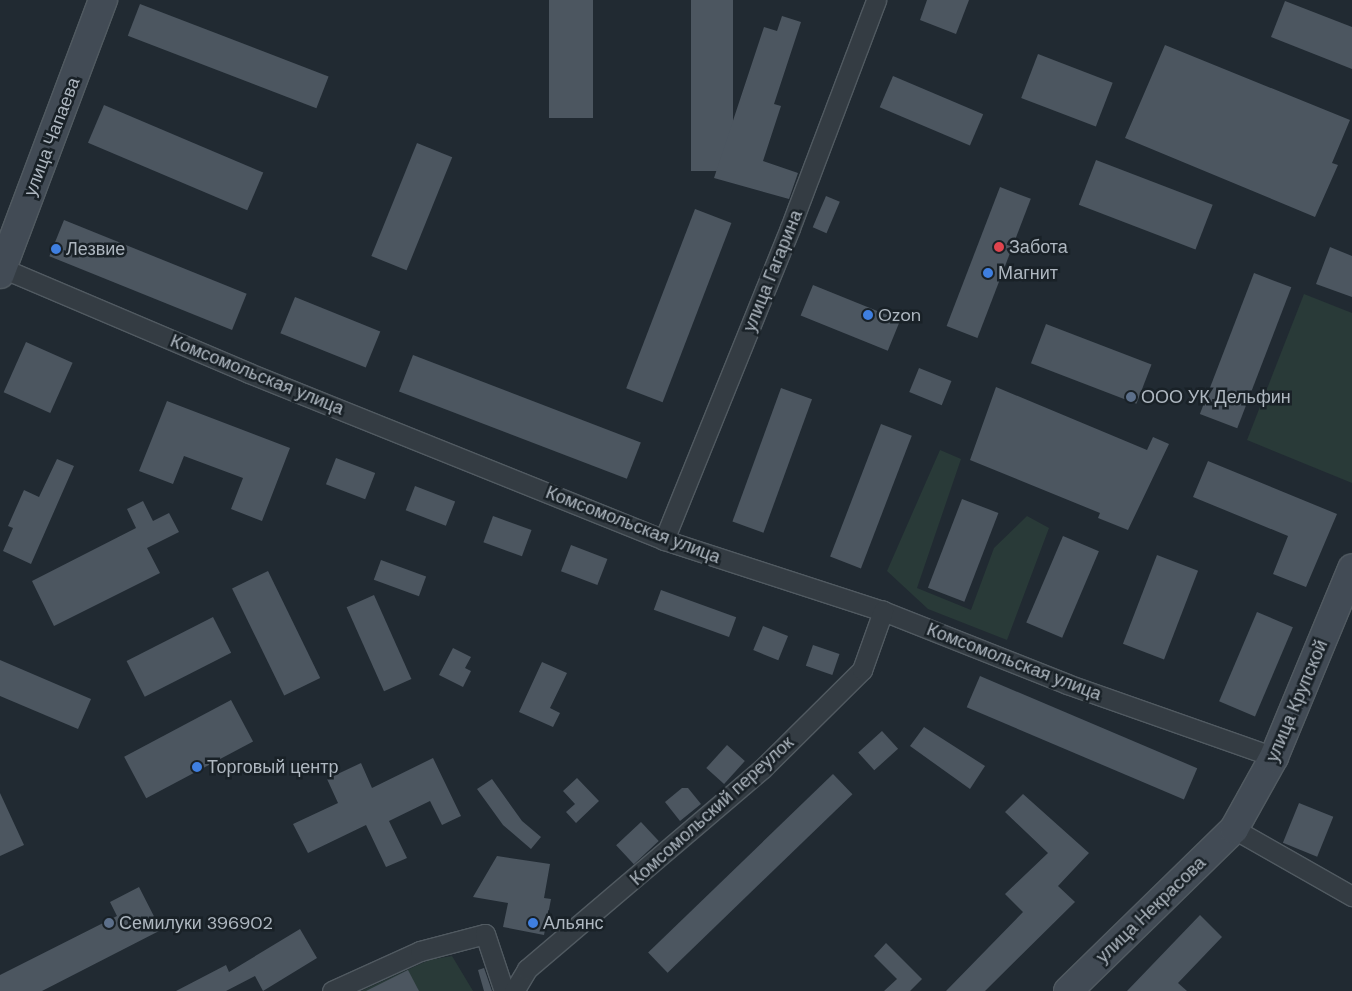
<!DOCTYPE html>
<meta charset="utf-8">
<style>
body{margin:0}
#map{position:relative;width:1352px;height:991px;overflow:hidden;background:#212a32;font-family:"DM Sans",sans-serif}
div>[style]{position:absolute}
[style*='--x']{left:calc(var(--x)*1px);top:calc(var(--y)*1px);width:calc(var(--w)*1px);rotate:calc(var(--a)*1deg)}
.green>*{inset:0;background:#293a38}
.building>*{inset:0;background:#4c5660;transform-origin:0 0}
.roads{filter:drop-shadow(1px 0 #515a61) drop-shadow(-1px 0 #515a61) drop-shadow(0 1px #515a61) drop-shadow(0 -1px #515a61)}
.street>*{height:19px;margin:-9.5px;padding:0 9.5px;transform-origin:9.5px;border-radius:9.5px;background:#343c43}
.secondary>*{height:28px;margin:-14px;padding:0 14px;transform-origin:14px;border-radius:14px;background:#424b55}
.dots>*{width:14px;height:14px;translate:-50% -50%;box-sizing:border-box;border:2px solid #192127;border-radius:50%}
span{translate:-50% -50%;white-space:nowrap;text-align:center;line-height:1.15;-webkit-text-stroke:5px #192127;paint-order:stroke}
.street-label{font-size:18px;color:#aeb7c0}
.poi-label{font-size:18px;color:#aeb7c0}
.left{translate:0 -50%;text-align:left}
</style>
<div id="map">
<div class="green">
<div style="clip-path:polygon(1304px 294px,1352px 313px,1352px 483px,1247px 440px)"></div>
<div style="clip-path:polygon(940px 450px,961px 459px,917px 588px,971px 610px,994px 548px,1027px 516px,1049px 528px,1007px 640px,928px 609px,887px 571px)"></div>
<div style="clip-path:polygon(452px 956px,473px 991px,361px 991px,429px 960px)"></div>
</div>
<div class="building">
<div style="left:549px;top:0;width:44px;height:118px"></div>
<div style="left:691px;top:0;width:42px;height:171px"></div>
<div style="clip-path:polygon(927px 0,969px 0,956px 34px,920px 20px)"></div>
<div style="clip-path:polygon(1285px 1px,1352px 27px,1352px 69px,1271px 37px)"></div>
<div style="left:140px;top:4px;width:202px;height:34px;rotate:21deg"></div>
<div style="clip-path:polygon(782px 16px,801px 22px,774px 104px,781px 106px,763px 161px,798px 173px,789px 199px,714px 178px,764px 27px,777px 31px)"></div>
<div style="clip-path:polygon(1165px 45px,1350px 120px,1332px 163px,1338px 165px,1315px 217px,1125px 138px)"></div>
<div style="left:1038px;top:54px;width:80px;height:47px;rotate:21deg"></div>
<div style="left:893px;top:76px;width:98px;height:34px;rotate:23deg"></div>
<div style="left:104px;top:105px;width:173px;height:41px;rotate:23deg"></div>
<div style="left:417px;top:143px;width:38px;height:122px;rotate:22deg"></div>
<div style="left:1096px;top:160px;width:125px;height:48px;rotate:21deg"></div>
<div style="left:1000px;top:187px;width:33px;height:149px;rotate:21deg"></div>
<div style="left:826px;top:196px;width:15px;height:34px;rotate:23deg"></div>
<div style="left:695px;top:209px;width:39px;height:192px;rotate:21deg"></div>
<div style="left:64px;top:220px;width:197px;height:39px;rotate:22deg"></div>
<div style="clip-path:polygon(1330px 247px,1352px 256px,1352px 297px,1316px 284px)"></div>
<div style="left:1254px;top:273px;width:40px;height:151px;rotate:21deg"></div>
<div style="left:813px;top:285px;width:94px;height:33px;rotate:22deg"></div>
<div style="left:295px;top:297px;width:92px;height:39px;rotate:22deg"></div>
<div style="left:1046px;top:324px;width:113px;height:42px;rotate:21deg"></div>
<div style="left:26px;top:342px;width:51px;height:55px;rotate:24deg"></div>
<div style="left:413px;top:355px;width:244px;height:39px;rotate:21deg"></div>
<div style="left:919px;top:368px;width:35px;height:26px;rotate:22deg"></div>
<div style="clip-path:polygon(996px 387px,1147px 450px,1153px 437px,1169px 444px,1128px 530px,1098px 518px,1100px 513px,970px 460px)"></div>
<div style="left:781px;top:388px;width:33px;height:142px;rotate:20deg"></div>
<div style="clip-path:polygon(167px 401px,290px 448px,262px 521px,231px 509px,243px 478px,184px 456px,173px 484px,139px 471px)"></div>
<div style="left:881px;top:424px;width:33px;height:142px;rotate:21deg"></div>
<div style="left:336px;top:458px;width:42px;height:28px;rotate:21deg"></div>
<div style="clip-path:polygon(57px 459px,74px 466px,31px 564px,3px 551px,13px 528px,8px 526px,24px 490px,39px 497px)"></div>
<div style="clip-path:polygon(1208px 461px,1337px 514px,1306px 587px,1273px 574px,1288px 536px,1193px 497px)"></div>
<div style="left:415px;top:486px;width:43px;height:26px;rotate:21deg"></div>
<div style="left:962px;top:499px;width:39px;height:95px;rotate:21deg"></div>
<div style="clip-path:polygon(143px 501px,153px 521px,169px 513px,179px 532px,147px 548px,160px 573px,54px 626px,32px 581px,136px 528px,127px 509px)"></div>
<div style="left:493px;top:516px;width:41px;height:28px;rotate:20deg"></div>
<div style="left:1063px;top:536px;width:39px;height:94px;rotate:23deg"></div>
<div style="left:571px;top:545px;width:39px;height:28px;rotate:21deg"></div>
<div style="left:1157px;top:555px;width:44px;height:95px;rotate:21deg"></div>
<div style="left:381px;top:560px;width:48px;height:21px;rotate:20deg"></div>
<div style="left:268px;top:571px;width:119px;height:40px;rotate:64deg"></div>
<div style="left:661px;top:590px;width:80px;height:21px;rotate:20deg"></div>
<div style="left:374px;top:595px;width:92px;height:30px;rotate:66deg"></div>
<div style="left:1257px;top:612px;width:39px;height:97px;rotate:23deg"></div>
<div style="left:213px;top:617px;width:40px;height:97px;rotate:63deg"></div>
<div style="left:763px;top:626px;width:27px;height:26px;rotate:22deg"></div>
<div style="left:813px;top:645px;width:28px;height:22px;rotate:19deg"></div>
<div style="clip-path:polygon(453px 648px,471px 657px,465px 668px,471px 671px,463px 687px,439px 675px)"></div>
<div style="clip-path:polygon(0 660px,91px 699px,78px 729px,0 696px)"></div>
<div style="clip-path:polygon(542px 662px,567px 673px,550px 708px,560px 713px,553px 727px,519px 712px)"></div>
<div style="left:980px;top:676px;width:236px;height:34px;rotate:23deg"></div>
<div style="left:231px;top:700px;width:47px;height:121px;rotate:62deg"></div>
<div style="clip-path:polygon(924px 727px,985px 766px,970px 789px,910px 746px)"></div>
<div style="left:882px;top:731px;width:24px;height:32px;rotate:48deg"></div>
<div style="left:727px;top:745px;width:24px;height:31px;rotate:42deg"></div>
<div style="clip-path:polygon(433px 758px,461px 816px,442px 825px,430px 801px,389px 821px,407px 858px,386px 867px,366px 825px,308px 853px,293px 824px,338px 803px,327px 779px,361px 763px,372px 788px)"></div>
<div style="left:833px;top:774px;width:28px;height:257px;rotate:46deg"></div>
<div style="clip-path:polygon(577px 778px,599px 801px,576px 823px,566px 812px,575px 804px,563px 791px)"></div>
<div style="clip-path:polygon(492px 779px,522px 821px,541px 837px,531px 849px,503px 825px,477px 789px)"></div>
<div style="clip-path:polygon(682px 788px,688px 788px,701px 804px,680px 821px,665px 802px)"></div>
<div style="clip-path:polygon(0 793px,24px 845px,0 856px)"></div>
<div style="clip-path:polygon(1023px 794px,1089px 853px,1058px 886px,1075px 902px,985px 991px,946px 991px,1023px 912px,1005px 894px,1048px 853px,1005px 812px)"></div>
<div style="left:1299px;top:803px;width:37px;height:43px;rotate:22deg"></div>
<div style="left:641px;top:822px;width:26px;height:34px;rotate:47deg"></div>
<div style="clip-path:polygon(497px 856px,550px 864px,544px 898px,551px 899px,544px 935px,503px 927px,508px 903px,473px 897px)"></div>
<div style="clip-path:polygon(139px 887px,161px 930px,42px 991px,0 991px,0 975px,117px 916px,110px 902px)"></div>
<div style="clip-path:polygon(1200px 915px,1222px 937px,1178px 983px,1187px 991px,1127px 991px)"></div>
<div style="clip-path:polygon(300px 929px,317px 958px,263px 991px,255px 976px,226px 991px,176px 991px,226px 965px,229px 972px)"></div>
<div style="clip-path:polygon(886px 943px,922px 979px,910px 991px,884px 991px,897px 979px,874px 956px)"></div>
<div style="clip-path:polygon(484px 968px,492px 991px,484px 991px,478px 970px)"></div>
<div style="clip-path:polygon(408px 970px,419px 991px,366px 991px)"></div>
</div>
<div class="roads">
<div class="street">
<div style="--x:2;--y:268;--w:268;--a:23"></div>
<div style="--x:249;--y:373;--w:447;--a:21.9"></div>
<div style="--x:664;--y:540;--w:230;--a:18"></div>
<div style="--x:883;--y:611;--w:198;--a:21.6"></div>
<div style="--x:1067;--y:684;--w:219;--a:19.4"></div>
<div style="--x:664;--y:540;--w:336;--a:-68"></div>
<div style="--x:790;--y:228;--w:244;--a:-69.3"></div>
<div style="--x:1234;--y:829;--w:136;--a:29.6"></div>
<div style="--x:332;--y:991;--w:97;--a:-24.4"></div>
<div style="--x:420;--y:951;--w:67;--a:-14.7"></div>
<div style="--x:485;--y:934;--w:60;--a:71.6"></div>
<div style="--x:514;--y:991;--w:26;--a:-59"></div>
<div style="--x:527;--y:969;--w:309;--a:-40.4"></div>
<div style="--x:762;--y:769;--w:141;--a:-44.7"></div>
<div style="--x:862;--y:670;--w:63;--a:-70.4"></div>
</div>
<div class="secondary">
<div style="--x:0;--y:274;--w:293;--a:-69.4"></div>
<div style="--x:1068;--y:991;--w:232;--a:-44.3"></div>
<div style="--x:1234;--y:829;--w:82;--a:-60.9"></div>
<div style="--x:1274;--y:757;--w:204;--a:-67.5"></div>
</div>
</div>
<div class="dots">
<div style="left:999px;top:247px;background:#e0444e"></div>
<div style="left:56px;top:249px;background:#3f7fe0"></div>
<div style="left:988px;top:273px;background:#3f7fe0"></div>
<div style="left:868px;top:315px;background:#3f7fe0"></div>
<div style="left:1131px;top:397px;background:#5c6f8a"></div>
<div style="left:197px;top:767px;background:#3f7fe0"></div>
<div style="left:109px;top:923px;background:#5c6f8a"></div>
<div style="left:533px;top:923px;background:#3f7fe0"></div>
</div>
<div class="street-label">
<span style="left:52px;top:137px;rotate:-69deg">улица Чапаева</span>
<span style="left:773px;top:271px;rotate:-68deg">улица Гагарина</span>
<span style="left:257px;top:375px;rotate:22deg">Комсомольская улица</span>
<span style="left:633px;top:525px;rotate:21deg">Комсомольская улица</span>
<span style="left:1014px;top:662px;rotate:21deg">Комсомольская улица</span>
<span style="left:1297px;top:701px;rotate:-67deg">улица Крупской</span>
<span style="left:712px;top:811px;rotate:-42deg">Комсомольский переулок</span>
<span style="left:1151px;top:910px;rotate:-44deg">улица Некрасова</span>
</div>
<div class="poi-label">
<span class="left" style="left:1009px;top:247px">Забота</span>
<span class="left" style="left:66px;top:249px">Лезвие</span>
<span class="left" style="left:998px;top:273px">Магнит</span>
<span class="left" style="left:878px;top:315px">Ozon</span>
<span class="left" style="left:1141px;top:397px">ООО УК Дельфин</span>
<span class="left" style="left:207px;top:767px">Торговый центр</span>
<span class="left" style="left:119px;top:923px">Семилуки 396902</span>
<span class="left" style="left:543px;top:923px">Альянс</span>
</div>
</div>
